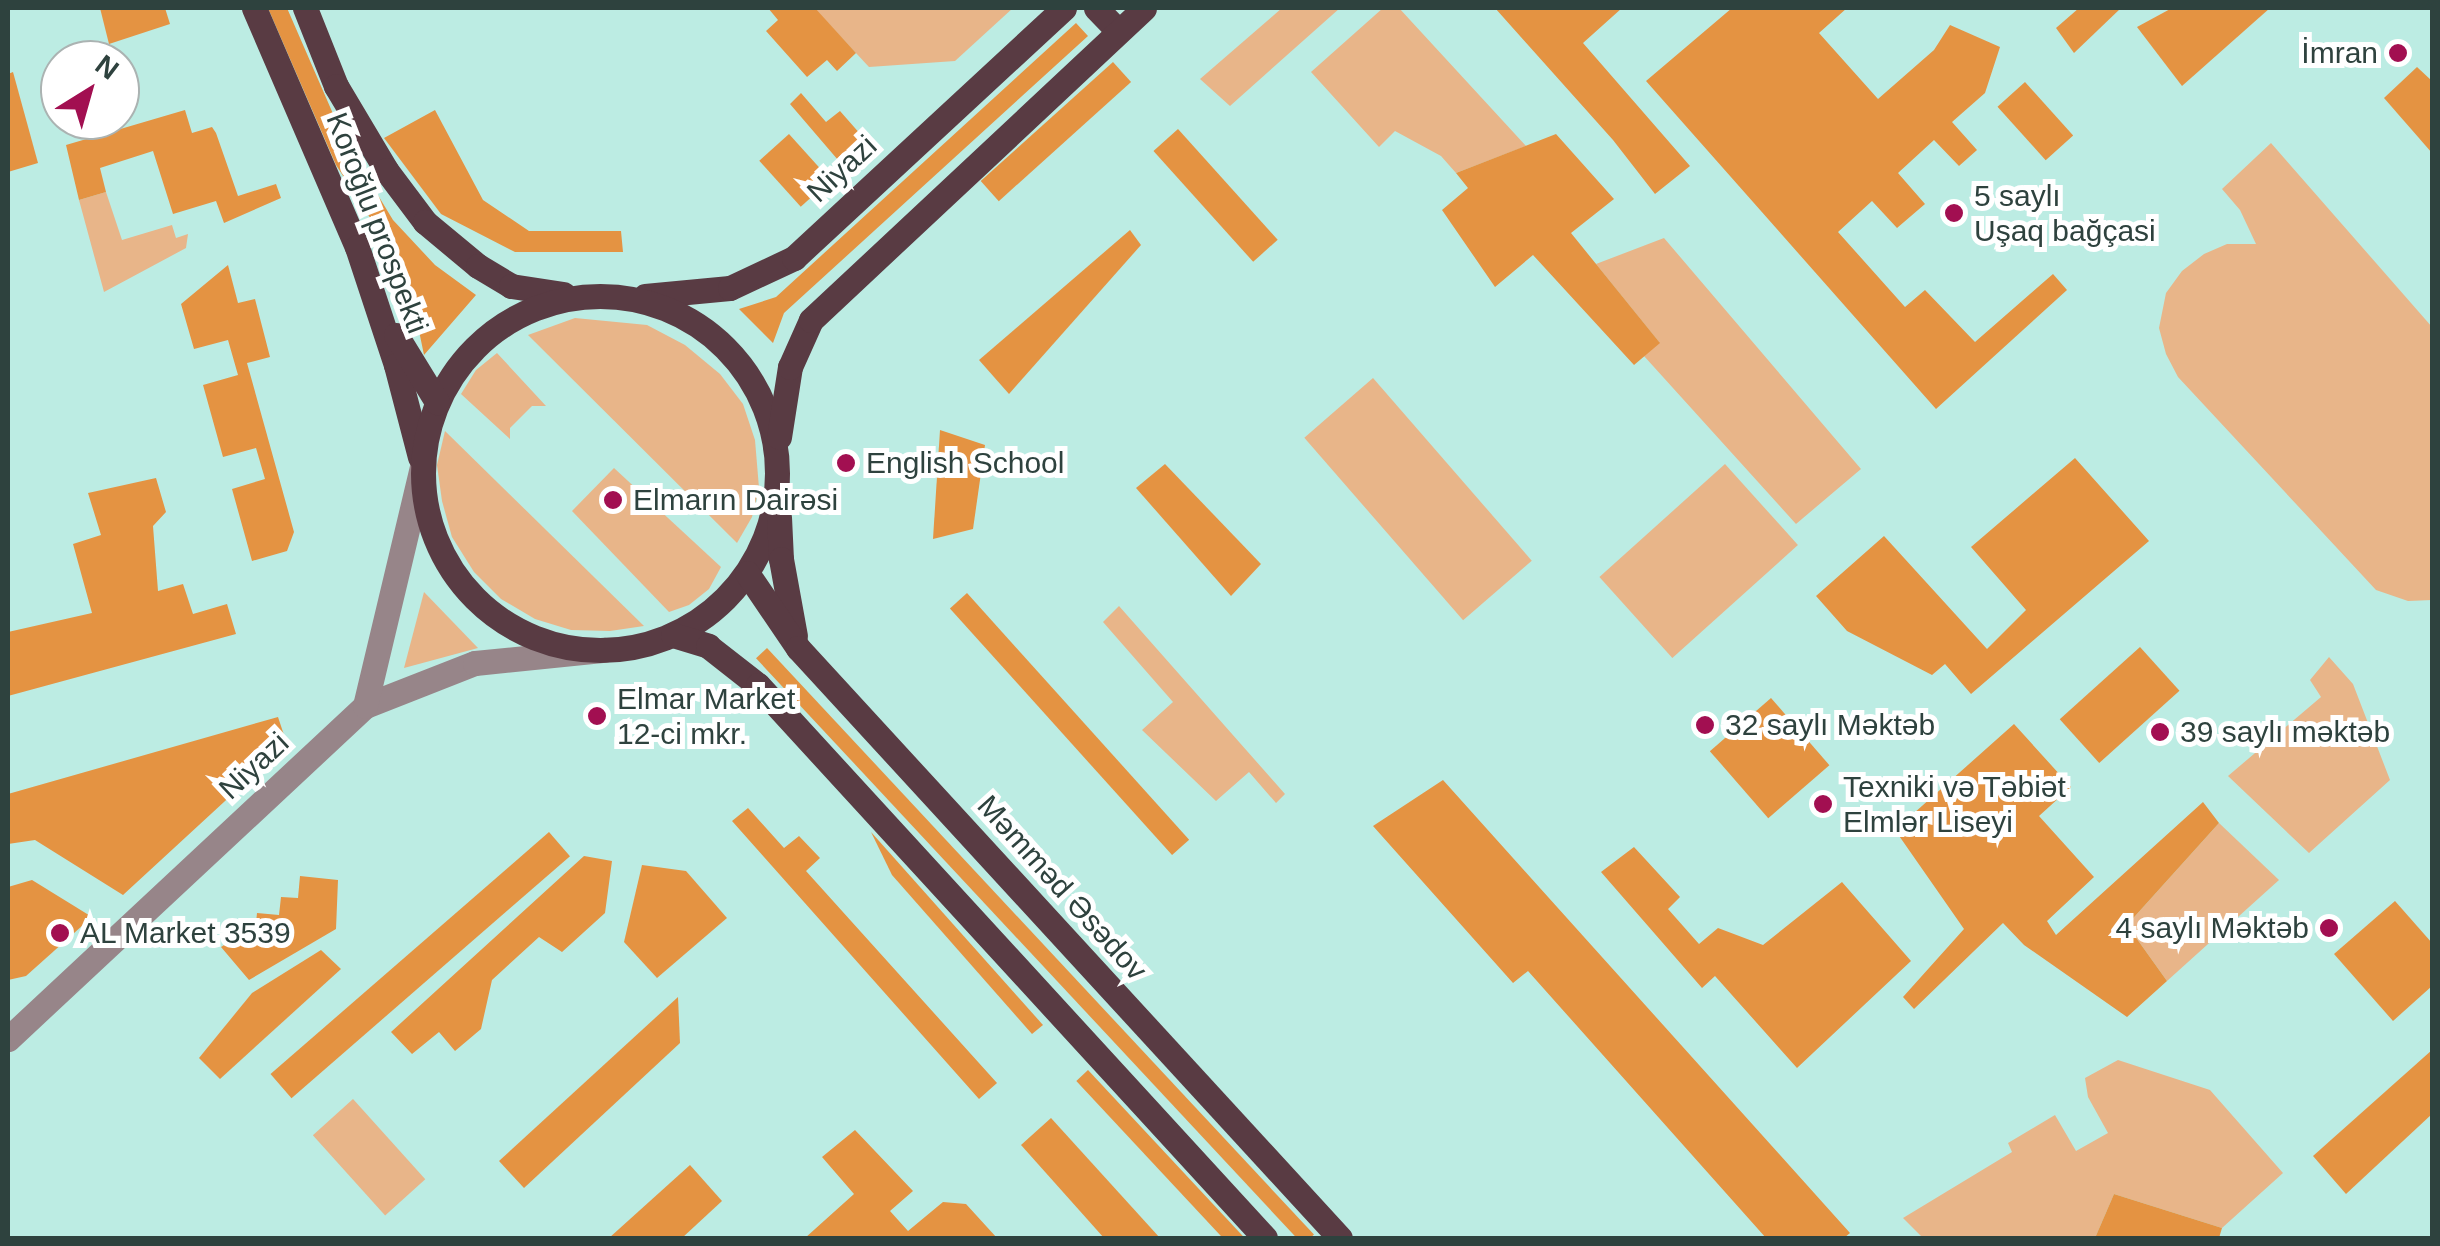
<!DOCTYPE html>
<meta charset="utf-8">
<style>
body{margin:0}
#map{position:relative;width:2440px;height:1246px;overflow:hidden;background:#bcece3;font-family:Helvetica,sans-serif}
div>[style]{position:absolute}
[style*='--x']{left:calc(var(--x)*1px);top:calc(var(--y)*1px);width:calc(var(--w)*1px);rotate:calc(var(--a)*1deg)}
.green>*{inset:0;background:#e8b589;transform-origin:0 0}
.forest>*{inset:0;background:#e49342;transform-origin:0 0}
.minor>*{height:25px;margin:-12.5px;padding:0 12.5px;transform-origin:12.5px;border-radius:12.5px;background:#978589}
.major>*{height:25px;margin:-12.5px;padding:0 12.5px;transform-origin:12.5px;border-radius:12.5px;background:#593b43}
.major>.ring{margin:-12.5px;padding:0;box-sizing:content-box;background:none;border:25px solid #593b43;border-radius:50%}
.dots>*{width:28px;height:28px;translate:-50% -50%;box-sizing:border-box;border:5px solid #fff;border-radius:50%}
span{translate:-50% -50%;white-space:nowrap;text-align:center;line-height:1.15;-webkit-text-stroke:10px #fff;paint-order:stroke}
.poi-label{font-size:30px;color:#2e423e}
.right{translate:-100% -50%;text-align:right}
.left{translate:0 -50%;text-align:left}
.street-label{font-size:30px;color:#2e423e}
.frame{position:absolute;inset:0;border:10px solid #2e423e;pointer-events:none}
.north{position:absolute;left:40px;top:40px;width:100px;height:100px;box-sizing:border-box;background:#fff;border:2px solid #abb3b2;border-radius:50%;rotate:37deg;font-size:28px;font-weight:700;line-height:40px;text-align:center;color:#2e423e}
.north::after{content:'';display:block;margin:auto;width:35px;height:45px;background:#a20f51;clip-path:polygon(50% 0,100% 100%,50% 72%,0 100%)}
</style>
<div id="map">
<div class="green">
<div style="clip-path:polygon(814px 8px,1013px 8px,955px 61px,869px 67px)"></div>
<div style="clip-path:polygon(1282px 8px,1340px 8px,1230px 106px,1200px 79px)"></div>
<div style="clip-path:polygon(1383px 8px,1399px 8px,1526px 146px,1456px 173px,1441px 156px,1395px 131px,1379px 147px,1311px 72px)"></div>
<div style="clip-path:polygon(2271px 143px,2432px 327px,2432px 600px,2408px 601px,2376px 590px,2178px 377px,2166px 354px,2159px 328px,2166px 293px,2182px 271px,2204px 254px,2227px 244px,2256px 244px,2240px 210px,2222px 189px)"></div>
<div style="clip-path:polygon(106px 192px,122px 240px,172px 225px,176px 238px,188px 234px,186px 248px,104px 292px,79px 200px)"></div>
<div style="clip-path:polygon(1664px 238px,1861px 469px,1796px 524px,1644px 356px,1659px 342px,1596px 264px)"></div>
<div style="clip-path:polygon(575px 318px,647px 325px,685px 345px,720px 374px,743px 404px,755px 440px,759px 488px,752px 517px,737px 543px,528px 335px)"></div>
<div style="clip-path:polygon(497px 353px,546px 406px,532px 406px,510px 428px,510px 439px,461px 394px,476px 370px)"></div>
<div style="left:1373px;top:378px;width:242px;height:91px;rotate:49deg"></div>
<div style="clip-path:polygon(445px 431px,644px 626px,610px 631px,571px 630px,535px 619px,501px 599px,474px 572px,452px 537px,442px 501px,437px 465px)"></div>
<div style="left:1725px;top:464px;width:109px;height:169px;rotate:48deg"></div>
<div style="clip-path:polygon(614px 468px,721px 567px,709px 589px,689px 605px,669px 612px,572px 511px)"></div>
<div style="clip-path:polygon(424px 592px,478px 648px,404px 668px)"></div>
<div style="clip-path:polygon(1119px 606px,1285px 794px,1276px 803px,1249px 772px,1216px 801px,1142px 730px,1173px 702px,1103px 622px)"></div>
<div style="clip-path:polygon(2329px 657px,2353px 684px,2390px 780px,2309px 853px,2228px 776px,2321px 697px,2310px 680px)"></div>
<div style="clip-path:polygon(2219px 823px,2279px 880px,2167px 981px,2127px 925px)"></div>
<div style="clip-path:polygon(2118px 1060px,2210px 1090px,2283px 1173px,2222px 1228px,2114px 1194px,2095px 1238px,1923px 1238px,1903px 1218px,2012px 1152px,2008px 1143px,2055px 1115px,2076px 1151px,2108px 1133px,2088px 1097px,2085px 1078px)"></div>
<div style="left:353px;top:1099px;width:108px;height:54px;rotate:48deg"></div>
</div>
<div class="forest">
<div style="clip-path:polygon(100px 8px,165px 8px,170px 24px,109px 44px)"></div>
<div style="clip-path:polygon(268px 8px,287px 8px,344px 139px,393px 220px,435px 265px,476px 295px,424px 355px,412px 297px,387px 244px,336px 165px)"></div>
<div style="clip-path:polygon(768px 8px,815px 8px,856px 53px,837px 71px,827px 60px,807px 77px,766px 31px,778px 20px)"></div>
<div style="clip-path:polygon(1495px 8px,1622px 8px,1583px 43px,1690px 166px,1655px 194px,1613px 140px)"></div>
<div style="clip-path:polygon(1732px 8px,1847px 8px,1819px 33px,1878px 99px,1934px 50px,1950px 25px,2000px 47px,1985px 93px,1952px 122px,1977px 150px,1959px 166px,1934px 140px,1898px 173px,1925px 204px,1897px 228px,1872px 201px,1838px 232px,1905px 307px,1925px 290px,1975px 342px,2053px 274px,2067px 290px,1936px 409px,1646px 81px)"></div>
<div style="clip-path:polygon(2079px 8px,2121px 8px,2074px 53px,2056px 28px)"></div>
<div style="clip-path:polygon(2172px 8px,2270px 8px,2182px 86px,2137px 27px)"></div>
<div style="clip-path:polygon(1076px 23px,1088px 36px,784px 313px,773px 343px,739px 309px,776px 297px)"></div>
<div style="left:1113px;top:62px;width:27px;height:178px;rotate:48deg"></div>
<div style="clip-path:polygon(2417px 67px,2432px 81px,2432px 153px,2384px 98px)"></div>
<div style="clip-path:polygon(13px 72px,38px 163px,8px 172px,8px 74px)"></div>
<div style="left:2025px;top:82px;width:72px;height:37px;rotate:48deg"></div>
<div style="clip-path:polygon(801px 93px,826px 122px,840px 111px,869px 144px,844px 167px,790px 104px)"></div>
<div style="clip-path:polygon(185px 110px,192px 133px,212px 127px,216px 133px,238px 196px,276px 184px,281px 198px,224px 223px,216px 201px,173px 214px,153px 151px,100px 168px,106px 192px,79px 200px,66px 145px)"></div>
<div style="clip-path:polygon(435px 110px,483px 200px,529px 231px,621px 231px,623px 252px,515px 252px,441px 214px,384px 138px)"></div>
<div style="left:1178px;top:129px;width:149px;height:33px;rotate:48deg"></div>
<div style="left:789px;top:134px;width:62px;height:40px;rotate:48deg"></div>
<div style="clip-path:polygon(1556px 134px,1614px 199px,1571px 233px,1660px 343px,1634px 365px,1533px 255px,1495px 287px,1442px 210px,1468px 188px,1456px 173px)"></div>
<div style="clip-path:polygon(1130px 230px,1141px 245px,1009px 394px,979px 360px)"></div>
<div style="clip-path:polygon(228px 265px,238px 303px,255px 299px,270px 357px,247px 363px,294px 532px,287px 551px,252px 561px,232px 489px,265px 479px,256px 448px,223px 457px,203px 385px,238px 375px,228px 340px,194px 349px,181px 304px)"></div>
<div style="clip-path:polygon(940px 430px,985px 445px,973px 529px,933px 539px)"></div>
<div style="clip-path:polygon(2075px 458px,2149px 541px,1971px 694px,1945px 664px,1932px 675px,1847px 631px,1816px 596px,1884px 536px,1987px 649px,2026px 610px,1971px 547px)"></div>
<div style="clip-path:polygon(1165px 464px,1261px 564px,1231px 596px,1136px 488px)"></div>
<div style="clip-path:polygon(156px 478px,166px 512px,153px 526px,158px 591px,183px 584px,193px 614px,227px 604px,236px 634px,8px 696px,8px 632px,92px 613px,73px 544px,101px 535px,88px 493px)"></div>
<div style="left:967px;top:593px;width:332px;height:23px;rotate:48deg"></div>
<div style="left:2140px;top:647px;width:59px;height:108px;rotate:48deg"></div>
<div style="left:767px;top:648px;width:802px;height:15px;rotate:47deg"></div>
<div style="left:1771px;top:698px;width:89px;height:81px;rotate:49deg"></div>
<div style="clip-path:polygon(278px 717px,287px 744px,123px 895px,35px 840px,8px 844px,8px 794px)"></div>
<div style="clip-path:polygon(2014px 724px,2071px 787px,2039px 816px,2094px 877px,2047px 921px,2056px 935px,2203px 802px,2219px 823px,2127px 925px,2167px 981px,2127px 1017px,2024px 945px,2003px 923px,1914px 1009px,1903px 997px,1964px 929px,1895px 830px)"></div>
<div style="clip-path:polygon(1443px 780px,1850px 1233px,1844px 1238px,1766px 1238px,1528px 971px,1513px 983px,1373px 826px)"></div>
<div style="clip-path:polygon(748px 808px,784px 848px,799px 836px,820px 858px,806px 871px,997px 1083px,979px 1099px,732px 821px)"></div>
<div style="left:549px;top:832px;width:32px;height:369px;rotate:49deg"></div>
<div style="clip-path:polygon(871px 832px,1043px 1025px,1032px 1034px,892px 875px)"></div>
<div style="clip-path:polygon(1634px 847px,1680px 897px,1668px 909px,1699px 944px,1718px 928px,1763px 945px,1842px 882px,1911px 961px,1797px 1068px,1715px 976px,1702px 988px,1601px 872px)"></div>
<div style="clip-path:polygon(584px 856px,612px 861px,605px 913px,562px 952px,539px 937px,492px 980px,481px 1029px,455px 1051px,439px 1032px,412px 1054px,391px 1032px)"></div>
<div style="clip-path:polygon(642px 865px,686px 871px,727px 918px,657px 978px,624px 942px)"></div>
<div style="clip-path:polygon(300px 876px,338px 880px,336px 929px,249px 980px,221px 947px,232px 940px,254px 942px,257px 913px,279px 915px,281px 897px,298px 898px)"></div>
<div style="clip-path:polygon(32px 880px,92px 917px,26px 976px,8px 980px,8px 887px)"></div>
<div style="clip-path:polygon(2395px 901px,2432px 943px,2432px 986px,2393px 1021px,2334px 954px)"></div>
<div style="clip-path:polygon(321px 950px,341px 969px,220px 1079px,199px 1058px,252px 993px)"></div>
<div style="clip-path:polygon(678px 997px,680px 1043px,524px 1188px,499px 1161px)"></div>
<div style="clip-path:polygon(2432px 1050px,2432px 1114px,2346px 1194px,2313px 1156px)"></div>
<div style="left:1088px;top:1070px;width:228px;height:16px;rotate:47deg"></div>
<div style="clip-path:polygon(1051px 1118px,1160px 1238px,1104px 1238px,1021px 1145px)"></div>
<div style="clip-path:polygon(855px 1130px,913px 1191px,890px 1211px,908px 1231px,943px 1202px,966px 1204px,997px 1238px,805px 1238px,854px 1194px,822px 1157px)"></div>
<div style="clip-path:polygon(690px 1165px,722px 1201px,682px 1238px,609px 1238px)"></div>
<div style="clip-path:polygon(2114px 1194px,2222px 1228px,2219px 1238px,2095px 1238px)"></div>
</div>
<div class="minor">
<div style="--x:365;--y:706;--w:118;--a:-21.4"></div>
<div style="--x:475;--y:663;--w:130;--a:-5.8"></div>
<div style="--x:8;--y:1039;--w:488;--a:-43"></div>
<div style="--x:365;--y:706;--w:246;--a:-76.6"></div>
</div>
<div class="major">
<div style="--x:254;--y:8;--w:260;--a:66.7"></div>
<div style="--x:357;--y:247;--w:124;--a:71.7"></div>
<div style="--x:396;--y:365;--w:95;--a:75.4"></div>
<div style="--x:305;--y:8;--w:84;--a:68.3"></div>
<div style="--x:336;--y:86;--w:98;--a:59.2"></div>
<div style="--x:386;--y:170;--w:65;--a:53.1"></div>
<div style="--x:425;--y:222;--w:69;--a:39.7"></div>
<div style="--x:478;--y:266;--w:39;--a:31"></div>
<div style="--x:511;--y:286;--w:53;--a:8.7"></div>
<div style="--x:1096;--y:8;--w:32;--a:46"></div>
<div style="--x:645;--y:296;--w:85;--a:-5.4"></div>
<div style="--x:730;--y:288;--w:71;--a:-25.1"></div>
<div style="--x:794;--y:258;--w:368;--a:-42.8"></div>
<div class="ring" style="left:423px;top:296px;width:329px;height:329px"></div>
<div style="--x:396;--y:335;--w:79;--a:58.5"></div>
<div style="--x:779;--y:437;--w:71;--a:-81.1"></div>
<div style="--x:790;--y:367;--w:51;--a:-65.9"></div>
<div style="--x:811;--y:320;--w:456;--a:-43.1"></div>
<div style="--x:779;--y:517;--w:42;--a:87.3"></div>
<div style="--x:781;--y:559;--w:78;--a:79.7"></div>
<div style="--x:747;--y:573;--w:91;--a:55.8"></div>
<div style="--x:798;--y:648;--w:801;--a:47.43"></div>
<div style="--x:673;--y:635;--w:37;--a:17"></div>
<div style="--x:708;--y:646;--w:63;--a:38"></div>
<div style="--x:758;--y:685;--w:750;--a:47.48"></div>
</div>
<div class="dots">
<div style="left:2398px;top:53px;background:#a20f51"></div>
<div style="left:1954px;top:213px;background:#a20f51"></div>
<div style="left:846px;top:463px;background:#a20f51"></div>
<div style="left:613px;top:500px;background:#a20f51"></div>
<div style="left:597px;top:716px;background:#a20f51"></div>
<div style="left:1705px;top:725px;background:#a20f51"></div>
<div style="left:2160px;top:732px;background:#a20f51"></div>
<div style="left:1823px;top:804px;background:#a20f51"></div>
<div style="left:2329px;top:928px;background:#a20f51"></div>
<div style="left:60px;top:933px;background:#a20f51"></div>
</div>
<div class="poi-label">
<span class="right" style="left:2378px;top:53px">İmran</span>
<span class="left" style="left:1974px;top:213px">5 saylı<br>Uşaq bağçasi</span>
<span class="left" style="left:866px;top:463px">English School</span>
<span class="left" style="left:633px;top:500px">Elmarın Dairəsi</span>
<span class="left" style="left:617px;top:716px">Elmar Market<br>12-ci mkr.</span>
<span class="left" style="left:1725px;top:725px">32 saylı Məktəb</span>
<span class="left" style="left:2180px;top:732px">39 saylı məktəb</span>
<span class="left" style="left:1843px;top:804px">Texniki və Təbiət<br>Elmlər Liseyi</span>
<span class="right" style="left:2309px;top:928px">4 saylı Məktəb</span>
<span class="left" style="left:80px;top:933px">AL Market 3539</span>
</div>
<div class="street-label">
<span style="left:842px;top:169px;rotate:-43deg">Niyazi</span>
<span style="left:377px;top:223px;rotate:69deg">Koroğlu prospekti</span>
<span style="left:254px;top:766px;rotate:-43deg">Niyazi</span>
<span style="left:1062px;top:888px;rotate:48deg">Məmməd Əsədov</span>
</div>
<div class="frame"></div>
<div class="north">N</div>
</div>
